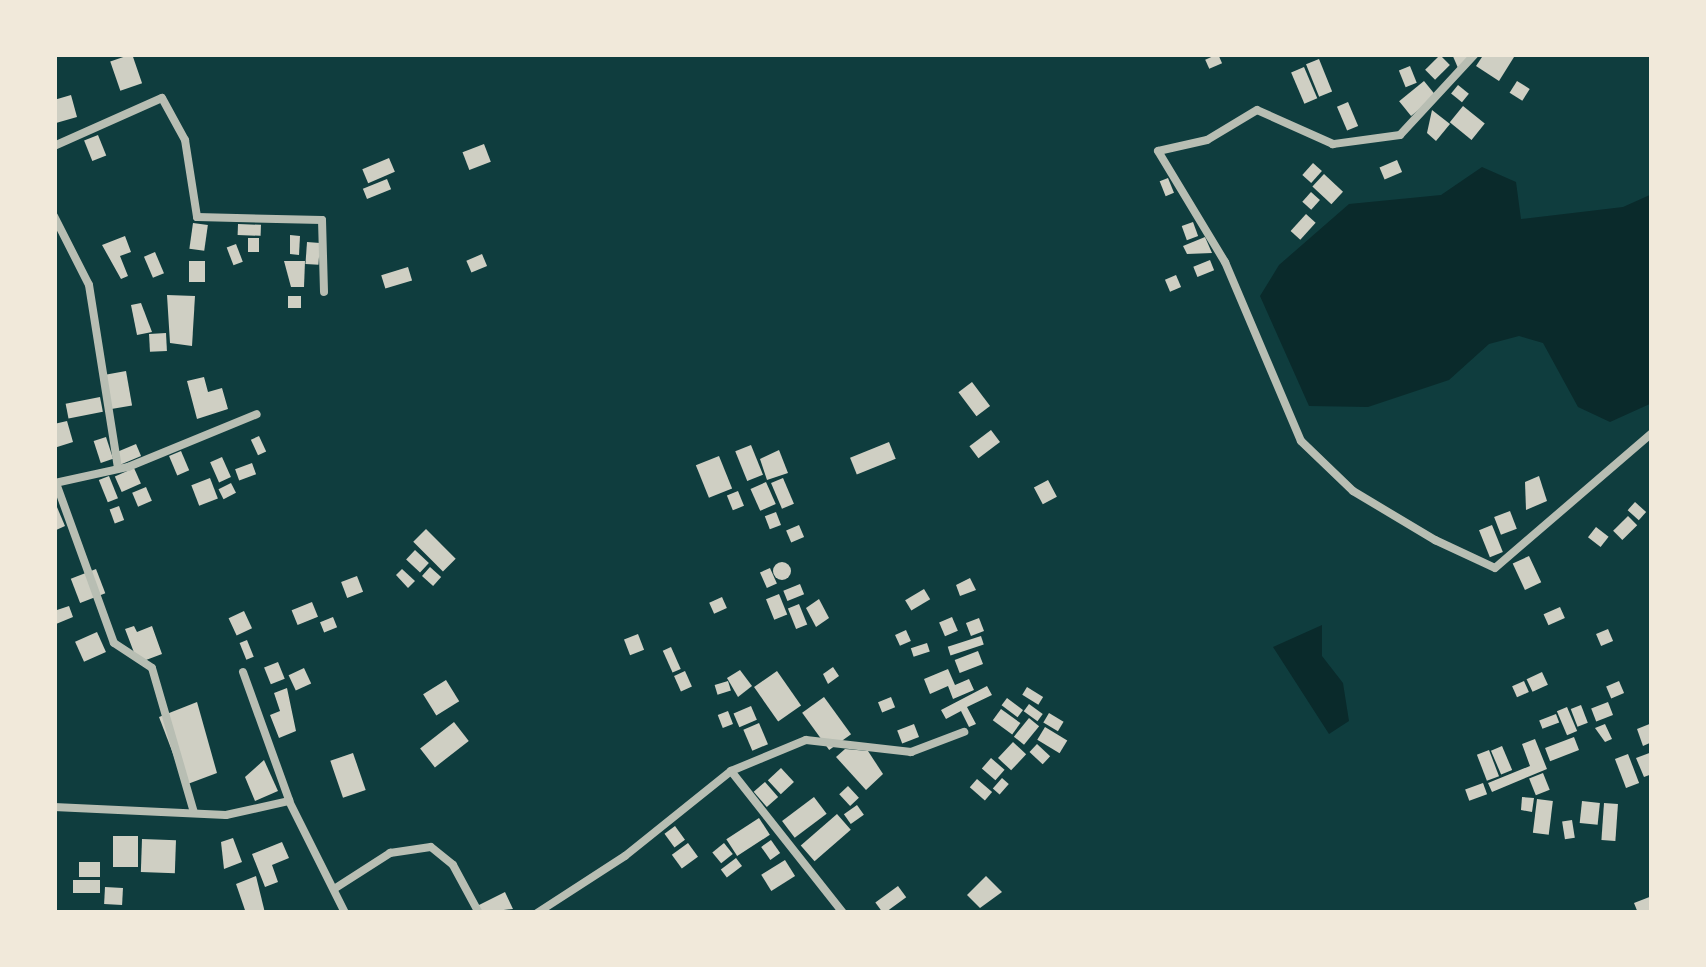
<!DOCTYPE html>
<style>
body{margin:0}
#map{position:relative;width:1706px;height:967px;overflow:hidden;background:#0f3d3e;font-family:"Alegreya Sans",sans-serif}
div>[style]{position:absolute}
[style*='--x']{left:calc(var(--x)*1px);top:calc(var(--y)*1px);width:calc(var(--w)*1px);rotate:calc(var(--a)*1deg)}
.water>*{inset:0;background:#0a2a2b}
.building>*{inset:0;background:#cfcfc3;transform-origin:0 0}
.round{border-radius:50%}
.minor>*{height:8px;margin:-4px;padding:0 4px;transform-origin:4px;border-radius:4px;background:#b8beb3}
span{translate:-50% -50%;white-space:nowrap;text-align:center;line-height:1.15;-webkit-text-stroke:12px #f1e9da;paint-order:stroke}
.frame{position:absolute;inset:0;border:57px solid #f1e9da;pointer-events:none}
</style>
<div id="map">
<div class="water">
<div style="clip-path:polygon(1482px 167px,1516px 182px,1521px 219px,1623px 207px,1652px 194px,1652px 403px,1610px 422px,1578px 407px,1543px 343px,1519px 336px,1489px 344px,1449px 380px,1368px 407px,1309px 406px,1260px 296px,1279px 265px,1349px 204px,1441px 195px)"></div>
<div style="clip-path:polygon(1322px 625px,1322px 656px,1343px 683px,1349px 721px,1329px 734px,1273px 647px)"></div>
</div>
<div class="building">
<div style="left:132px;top:54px;width:31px;height:23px;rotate:71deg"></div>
<div style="left:1218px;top:54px;width:10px;height:14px;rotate:66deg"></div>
<div style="clip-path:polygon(1452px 54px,1472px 54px,1458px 68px)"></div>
<div style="clip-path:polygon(1484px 54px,1514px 57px,1499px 81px,1476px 66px)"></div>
<div style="left:1440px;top:55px;width:14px;height:21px;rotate:45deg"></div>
<div style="left:1319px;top:59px;width:35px;height:14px;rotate:68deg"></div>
<div style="left:1410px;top:66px;width:18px;height:12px;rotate:68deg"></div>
<div style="left:1304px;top:67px;width:34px;height:14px;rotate:67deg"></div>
<div style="left:1424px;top:81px;width:19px;height:32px;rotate:51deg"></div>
<div style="left:1517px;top:81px;width:15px;height:14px;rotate:32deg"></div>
<div style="left:1458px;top:85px;width:14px;height:11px;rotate:39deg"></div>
<div style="clip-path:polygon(71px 95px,77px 117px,56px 123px,54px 100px)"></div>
<div style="left:1348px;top:102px;width:26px;height:12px;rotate:67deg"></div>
<div style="left:1463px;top:106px;width:28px;height:21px;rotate:39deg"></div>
<div style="clip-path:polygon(1432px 110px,1450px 124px,1436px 141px,1427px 133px)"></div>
<div style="left:98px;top:135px;width:22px;height:15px;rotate:68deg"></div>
<div style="left:484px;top:144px;width:19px;height:23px;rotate:69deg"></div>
<div style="left:389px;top:158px;width:15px;height:29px;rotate:67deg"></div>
<div style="left:1397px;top:160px;width:13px;height:19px;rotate:67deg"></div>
<div style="left:1313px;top:163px;width:12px;height:16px;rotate:42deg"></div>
<div style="left:1324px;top:174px;width:26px;height:17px;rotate:43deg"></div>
<div style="left:1168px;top:178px;width:16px;height:9px;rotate:68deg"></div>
<div style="left:387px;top:179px;width:11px;height:26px;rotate:68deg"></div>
<div style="left:1311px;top:192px;width:12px;height:13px;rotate:42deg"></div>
<div style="left:1306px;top:214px;width:13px;height:23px;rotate:42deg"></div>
<div style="left:1193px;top:222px;width:15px;height:12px;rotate:70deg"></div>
<div style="left:193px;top:223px;width:15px;height:26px;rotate:8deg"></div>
<div style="left:238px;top:224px;width:23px;height:11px;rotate:2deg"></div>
<div style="clip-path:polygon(290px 235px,300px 236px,299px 255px,290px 254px)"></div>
<div style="clip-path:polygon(125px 236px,131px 252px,120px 256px,128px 276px,121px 279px,102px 245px)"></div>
<div style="clip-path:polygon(1205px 237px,1212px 253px,1187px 254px,1183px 246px)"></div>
<div style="left:248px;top:238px;width:11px;height:14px"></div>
<div style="left:307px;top:242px;width:13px;height:22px;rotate:4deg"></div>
<div style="left:236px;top:244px;width:19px;height:10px;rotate:69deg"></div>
<div style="left:155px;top:252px;width:23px;height:12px;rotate:67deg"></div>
<div style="left:482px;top:254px;width:13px;height:17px;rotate:67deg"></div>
<div style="left:1210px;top:260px;width:11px;height:18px;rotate:68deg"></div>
<div style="left:189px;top:261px;width:16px;height:21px"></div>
<div style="clip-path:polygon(284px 261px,305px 261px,304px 287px,291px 287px)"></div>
<div style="left:408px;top:267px;width:14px;height:28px;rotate:73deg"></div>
<div style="left:1176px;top:275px;width:13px;height:12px;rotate:67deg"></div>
<div style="clip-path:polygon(167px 295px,195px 296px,192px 346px,170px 343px)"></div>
<div style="left:288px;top:296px;width:13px;height:12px"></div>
<div style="clip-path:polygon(141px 303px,152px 332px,137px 335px,131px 305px)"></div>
<div style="left:166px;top:333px;width:18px;height:17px;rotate:87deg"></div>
<div style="left:126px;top:371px;width:35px;height:21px;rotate:80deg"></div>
<div style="clip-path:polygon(204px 377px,208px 392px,222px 388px,228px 409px,197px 419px,187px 381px)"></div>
<div style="left:972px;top:382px;width:30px;height:17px;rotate:53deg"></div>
<div style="left:100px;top:397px;width:15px;height:35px;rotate:79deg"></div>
<div style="clip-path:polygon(67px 421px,73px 442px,54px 448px,54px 424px)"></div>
<div style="left:991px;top:430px;width:15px;height:27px;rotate:53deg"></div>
<div style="left:259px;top:436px;width:17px;height:9px;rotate:65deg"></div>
<div style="left:106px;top:437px;width:23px;height:13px;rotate:72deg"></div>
<div style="left:889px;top:442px;width:18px;height:42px;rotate:68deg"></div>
<div style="left:136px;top:444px;width:13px;height:22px;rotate:67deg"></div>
<div style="left:751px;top:445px;width:32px;height:17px;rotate:68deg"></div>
<div style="clip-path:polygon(779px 450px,788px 473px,767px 480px,760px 459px)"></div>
<div style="left:181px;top:451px;width:21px;height:13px;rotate:67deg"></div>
<div style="left:719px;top:456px;width:35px;height:25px;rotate:68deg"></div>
<div style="left:222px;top:457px;width:22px;height:13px;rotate:66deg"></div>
<div style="left:252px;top:463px;width:12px;height:18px;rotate:70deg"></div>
<div style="left:134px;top:468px;width:17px;height:21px;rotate:66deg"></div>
<div style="left:109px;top:476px;width:24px;height:11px;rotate:68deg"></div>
<div style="clip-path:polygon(1539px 476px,1547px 501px,1526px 510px,1525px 482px)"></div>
<div style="left:210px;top:478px;width:22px;height:20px;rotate:69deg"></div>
<div style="left:783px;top:478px;width:28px;height:13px;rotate:67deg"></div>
<div style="left:1048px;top:480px;width:19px;height:16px;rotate:62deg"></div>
<div style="left:766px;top:482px;width:24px;height:17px;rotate:66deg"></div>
<div style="left:231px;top:483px;width:11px;height:14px;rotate:63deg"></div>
<div style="left:146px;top:487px;width:15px;height:15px;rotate:67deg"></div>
<div style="left:738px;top:491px;width:16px;height:12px;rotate:68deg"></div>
<div style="clip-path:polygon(54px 500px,65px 526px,54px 531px)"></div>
<div style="left:1635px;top:502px;width:15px;height:11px;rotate:42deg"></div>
<div style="left:119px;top:506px;width:15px;height:10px;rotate:70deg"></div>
<div style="left:1510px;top:511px;width:19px;height:17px;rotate:69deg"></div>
<div style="left:776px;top:512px;width:14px;height:12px;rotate:69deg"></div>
<div style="left:1628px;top:516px;width:13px;height:21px;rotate:45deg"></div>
<div style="left:799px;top:525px;width:13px;height:14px;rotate:67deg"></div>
<div style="left:1492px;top:525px;width:29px;height:14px;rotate:68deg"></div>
<div style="left:1596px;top:527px;width:16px;height:13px;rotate:38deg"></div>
<div style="left:426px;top:529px;width:42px;height:18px;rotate:45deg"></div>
<div style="left:415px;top:550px;width:19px;height:13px;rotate:43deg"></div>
<div style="left:1529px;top:556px;width:29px;height:18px;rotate:65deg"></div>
<div class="round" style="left:773px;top:562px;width:18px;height:18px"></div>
<div style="left:430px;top:567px;width:15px;height:12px;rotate:42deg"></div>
<div style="left:770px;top:568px;width:17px;height:11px;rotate:66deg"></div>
<div style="left:96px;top:569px;width:26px;height:27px;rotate:69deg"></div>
<div style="clip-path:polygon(402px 569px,415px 581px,408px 588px,396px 575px)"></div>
<div style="left:357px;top:576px;width:17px;height:17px;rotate:69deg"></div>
<div style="clip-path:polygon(970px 578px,976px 590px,960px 596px,956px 585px)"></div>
<div style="left:800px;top:584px;width:11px;height:18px;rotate:68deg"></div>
<div style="left:924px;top:589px;width:12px;height:22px;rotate:59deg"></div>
<div style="left:779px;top:594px;width:22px;height:14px;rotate:68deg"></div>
<div style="left:722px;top:597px;width:12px;height:14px;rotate:66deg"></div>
<div style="clip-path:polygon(819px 599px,829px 618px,816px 627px,806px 608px)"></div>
<div style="left:312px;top:602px;width:16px;height:22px;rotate:68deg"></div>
<div style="left:799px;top:604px;width:22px;height:12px;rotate:68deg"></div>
<div style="clip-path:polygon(69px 606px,73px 617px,56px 624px,54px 611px)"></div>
<div style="left:1560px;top:607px;width:12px;height:18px;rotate:66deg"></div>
<div style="left:244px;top:611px;width:19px;height:17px;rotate:65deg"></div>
<div style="left:333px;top:617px;width:11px;height:14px;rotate:68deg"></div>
<div style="left:952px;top:617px;width:15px;height:14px;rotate:67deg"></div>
<div style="left:979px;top:618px;width:14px;height:14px;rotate:69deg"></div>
<div style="clip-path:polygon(134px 626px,137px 632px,152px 626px,162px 654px,138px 663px,125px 629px)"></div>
<div style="left:1608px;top:629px;width:13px;height:13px;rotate:67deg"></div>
<div style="left:906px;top:630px;width:12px;height:12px;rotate:66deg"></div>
<div style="left:97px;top:632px;width:22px;height:24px;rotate:66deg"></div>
<div style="left:638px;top:634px;width:17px;height:15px;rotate:69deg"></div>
<div style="left:981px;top:636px;width:9px;height:35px;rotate:72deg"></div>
<div style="left:247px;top:640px;width:18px;height:8px;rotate:68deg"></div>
<div style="left:927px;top:643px;width:9px;height:17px;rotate:72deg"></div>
<div style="left:671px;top:647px;width:24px;height:9px;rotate:66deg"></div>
<div style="left:978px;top:651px;width:14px;height:25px;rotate:69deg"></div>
<div style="left:278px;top:662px;width:18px;height:15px;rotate:68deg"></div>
<div style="clip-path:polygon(833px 667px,839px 676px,828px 684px,823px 674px)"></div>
<div style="left:304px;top:668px;width:17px;height:17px;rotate:65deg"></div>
<div style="clip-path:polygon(948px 669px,955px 685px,969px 679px,974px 690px,953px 699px,948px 686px,930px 694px,924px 679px)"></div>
<div style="clip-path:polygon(740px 670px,752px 686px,738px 697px,727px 678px)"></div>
<div style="left:685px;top:671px;width:17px;height:12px;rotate:66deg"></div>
<div style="left:777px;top:671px;width:42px;height:28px;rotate:55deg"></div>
<div style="left:1542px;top:672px;width:14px;height:17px;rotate:65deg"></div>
<div style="left:446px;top:680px;width:25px;height:27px;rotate:58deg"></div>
<div style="left:728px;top:681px;width:10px;height:14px;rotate:73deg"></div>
<div style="left:1524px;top:681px;width:12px;height:13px;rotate:66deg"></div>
<div style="left:1619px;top:681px;width:13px;height:14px;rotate:67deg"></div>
<div style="clip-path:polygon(987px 686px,992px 695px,967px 707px,976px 724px,969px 727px,961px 711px,946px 719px,941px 710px)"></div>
<div style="left:1027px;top:687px;width:19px;height:9px;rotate:32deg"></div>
<div style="clip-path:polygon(287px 688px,296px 731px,279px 738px,270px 715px,280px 711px,274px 693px)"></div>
<div style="left:824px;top:697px;width:46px;height:27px;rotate:54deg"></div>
<div style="left:891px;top:697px;width:11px;height:14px;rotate:68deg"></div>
<div style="left:1007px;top:698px;width:20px;height:9px;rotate:37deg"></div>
<div style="clip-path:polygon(197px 702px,217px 773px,185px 785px,159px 717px)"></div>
<div style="left:1608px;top:702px;width:14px;height:18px;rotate:69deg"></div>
<div style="left:1029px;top:704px;width:17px;height:9px;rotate:36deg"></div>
<div style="left:1581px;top:705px;width:19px;height:11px;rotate:69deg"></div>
<div style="left:751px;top:706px;width:15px;height:19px;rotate:67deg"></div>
<div style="left:1567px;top:707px;width:26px;height:11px;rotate:67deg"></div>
<div style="left:1001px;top:709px;width:24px;height:14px;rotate:36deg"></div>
<div style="left:728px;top:711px;width:14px;height:11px;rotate:69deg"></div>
<div style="left:1049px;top:713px;width:17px;height:11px;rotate:31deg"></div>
<div style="left:1556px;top:714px;width:9px;height:18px;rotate:69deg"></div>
<div style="left:1029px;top:718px;width:13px;height:24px;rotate:39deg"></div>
<div style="left:454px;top:722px;width:24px;height:43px;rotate:52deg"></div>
<div style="left:759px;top:723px;width:23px;height:17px;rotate:67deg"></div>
<div style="clip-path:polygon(1652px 723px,1652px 742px,1643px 746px,1637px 729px)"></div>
<div style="left:914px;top:724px;width:14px;height:18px;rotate:69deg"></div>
<div style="clip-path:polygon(1605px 724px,1612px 739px,1605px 742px,1595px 728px)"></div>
<div style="left:1045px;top:727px;width:26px;height:15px;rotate:31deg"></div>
<div style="left:1574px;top:737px;width:14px;height:31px;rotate:69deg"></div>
<div style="clip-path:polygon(1535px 739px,1547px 769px,1492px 792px,1488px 783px,1530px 766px,1522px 744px)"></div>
<div style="left:1013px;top:742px;width:18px;height:22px;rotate:43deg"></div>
<div style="left:1037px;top:744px;width:18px;height:11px;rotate:43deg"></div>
<div style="left:1502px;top:746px;width:26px;height:12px;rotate:67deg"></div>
<div style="clip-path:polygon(845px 749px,868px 751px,883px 774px,866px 790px,836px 757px)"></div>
<div style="left:1489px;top:750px;width:28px;height:13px;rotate:69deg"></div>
<div style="clip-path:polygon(1652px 752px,1652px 774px,1644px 777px,1636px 758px)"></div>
<div style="left:353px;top:753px;width:39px;height:24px;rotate:71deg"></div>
<div style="left:1628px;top:754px;width:31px;height:14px;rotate:69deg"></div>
<div style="left:991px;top:758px;width:18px;height:14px;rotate:41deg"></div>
<div style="clip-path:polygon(264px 760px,278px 791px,255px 801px,245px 777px)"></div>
<div style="left:781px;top:768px;width:19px;height:18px;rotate:47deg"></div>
<div style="left:1543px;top:773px;width:18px;height:15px;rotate:68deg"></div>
<div style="left:1002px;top:778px;width:9px;height:14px;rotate:41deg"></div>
<div style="left:977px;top:779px;width:20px;height:11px;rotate:41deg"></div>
<div style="left:765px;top:782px;width:20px;height:15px;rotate:49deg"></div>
<div style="left:1483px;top:783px;width:12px;height:19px;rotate:70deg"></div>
<div style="left:848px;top:786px;width:16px;height:12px;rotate:47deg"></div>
<div style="left:814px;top:797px;width:21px;height:40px;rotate:53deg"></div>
<div style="clip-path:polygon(1522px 797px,1534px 798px,1532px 812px,1521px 810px)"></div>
<div style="left:1537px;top:799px;width:16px;height:34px;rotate:7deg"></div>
<div style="left:1582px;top:801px;width:18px;height:22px;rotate:6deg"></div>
<div style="left:1604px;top:803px;width:14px;height:37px;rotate:4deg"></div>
<div style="left:857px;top:805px;width:12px;height:16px;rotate:55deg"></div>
<div style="left:837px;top:814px;width:21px;height:48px;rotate:49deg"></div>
<div style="left:759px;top:818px;width:20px;height:39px;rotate:57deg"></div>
<div style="left:1572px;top:820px;width:18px;height:10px;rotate:81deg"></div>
<div style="left:675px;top:826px;width:17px;height:13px;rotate:54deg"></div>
<div style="left:113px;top:836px;width:25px;height:31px"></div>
<div style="clip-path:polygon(233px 838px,242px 862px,224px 869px,221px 842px)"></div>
<div style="left:142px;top:839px;width:34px;height:33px;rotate:2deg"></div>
<div style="left:771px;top:840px;width:16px;height:12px;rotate:55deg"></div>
<div style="clip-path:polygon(282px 842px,289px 858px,272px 865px,278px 882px,265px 887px,252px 854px)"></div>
<div style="left:688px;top:843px;width:17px;height:20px;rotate:54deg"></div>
<div style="left:724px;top:843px;width:14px;height:15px;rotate:51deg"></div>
<div style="left:736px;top:858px;width:10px;height:19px;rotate:53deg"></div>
<div style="left:785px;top:860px;width:19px;height:28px;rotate:58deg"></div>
<div style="left:79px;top:862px;width:21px;height:15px"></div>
<div style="clip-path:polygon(256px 876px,265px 913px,246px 913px,236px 884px)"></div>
<div style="clip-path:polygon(986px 876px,1002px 892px,980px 908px,967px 895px)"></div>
<div style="left:73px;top:880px;width:27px;height:13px"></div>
<div style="left:898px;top:886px;width:14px;height:28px;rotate:54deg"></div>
<div style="left:105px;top:887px;width:18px;height:17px;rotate:3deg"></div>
<div style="clip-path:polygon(505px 892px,513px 909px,478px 913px,475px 907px)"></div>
<div style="clip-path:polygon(1652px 896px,1652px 910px,1638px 913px,1634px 903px)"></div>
</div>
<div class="minor">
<div style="--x:1475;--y:54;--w:110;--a:132.8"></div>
<div style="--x:1400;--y:135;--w:68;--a:172.3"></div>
<div style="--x:1333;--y:144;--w:83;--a:-155.9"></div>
<div style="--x:1257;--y:110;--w:58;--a:149"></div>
<div style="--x:1207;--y:140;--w:50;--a:167.3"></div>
<div style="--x:1158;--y:151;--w:130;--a:58.9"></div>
<div style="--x:1225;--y:262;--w:194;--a:67"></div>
<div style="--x:1301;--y:441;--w:72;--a:43.9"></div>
<div style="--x:1353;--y:491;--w:96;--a:30.9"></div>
<div style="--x:1435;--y:540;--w:66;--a:25"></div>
<div style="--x:1495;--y:568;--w:207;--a:-40.7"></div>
<div style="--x:54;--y:146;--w:118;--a:-24"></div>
<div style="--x:162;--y:98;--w:48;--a:61.3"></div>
<div style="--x:185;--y:140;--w:78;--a:81.1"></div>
<div style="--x:197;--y:217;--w:125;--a:1.4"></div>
<div style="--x:322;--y:220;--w:72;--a:88.4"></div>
<div style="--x:54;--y:216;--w:77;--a:63.1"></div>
<div style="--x:89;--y:285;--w:186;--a:81"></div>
<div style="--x:55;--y:483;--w:75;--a:-12.4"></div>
<div style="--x:128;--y:467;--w:139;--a:-22.3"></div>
<div style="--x:56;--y:483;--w:170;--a:70.1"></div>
<div style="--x:114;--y:643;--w:45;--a:33.3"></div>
<div style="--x:152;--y:668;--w:151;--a:73.8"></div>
<div style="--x:243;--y:672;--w:136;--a:70.2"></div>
<div style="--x:731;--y:771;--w:181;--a:51.7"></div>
<div style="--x:54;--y:807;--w:172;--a:2.7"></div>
<div style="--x:226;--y:815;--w:65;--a:-12.5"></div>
<div style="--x:289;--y:801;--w:125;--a:63.4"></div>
<div style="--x:334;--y:889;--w:67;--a:-32.7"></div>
<div style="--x:390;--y:853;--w:41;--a:-8.3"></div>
<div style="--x:431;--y:847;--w:28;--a:39"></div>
<div style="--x:453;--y:865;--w:55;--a:61.6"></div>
<div style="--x:537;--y:913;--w:105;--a:-32.9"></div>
<div style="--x:625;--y:856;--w:136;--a:-38.7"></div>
<div style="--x:731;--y:771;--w:81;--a:-22.5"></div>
<div style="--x:806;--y:740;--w:106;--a:6.5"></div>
<div style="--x:911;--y:752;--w:57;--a:-20.7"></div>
</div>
<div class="frame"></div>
</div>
